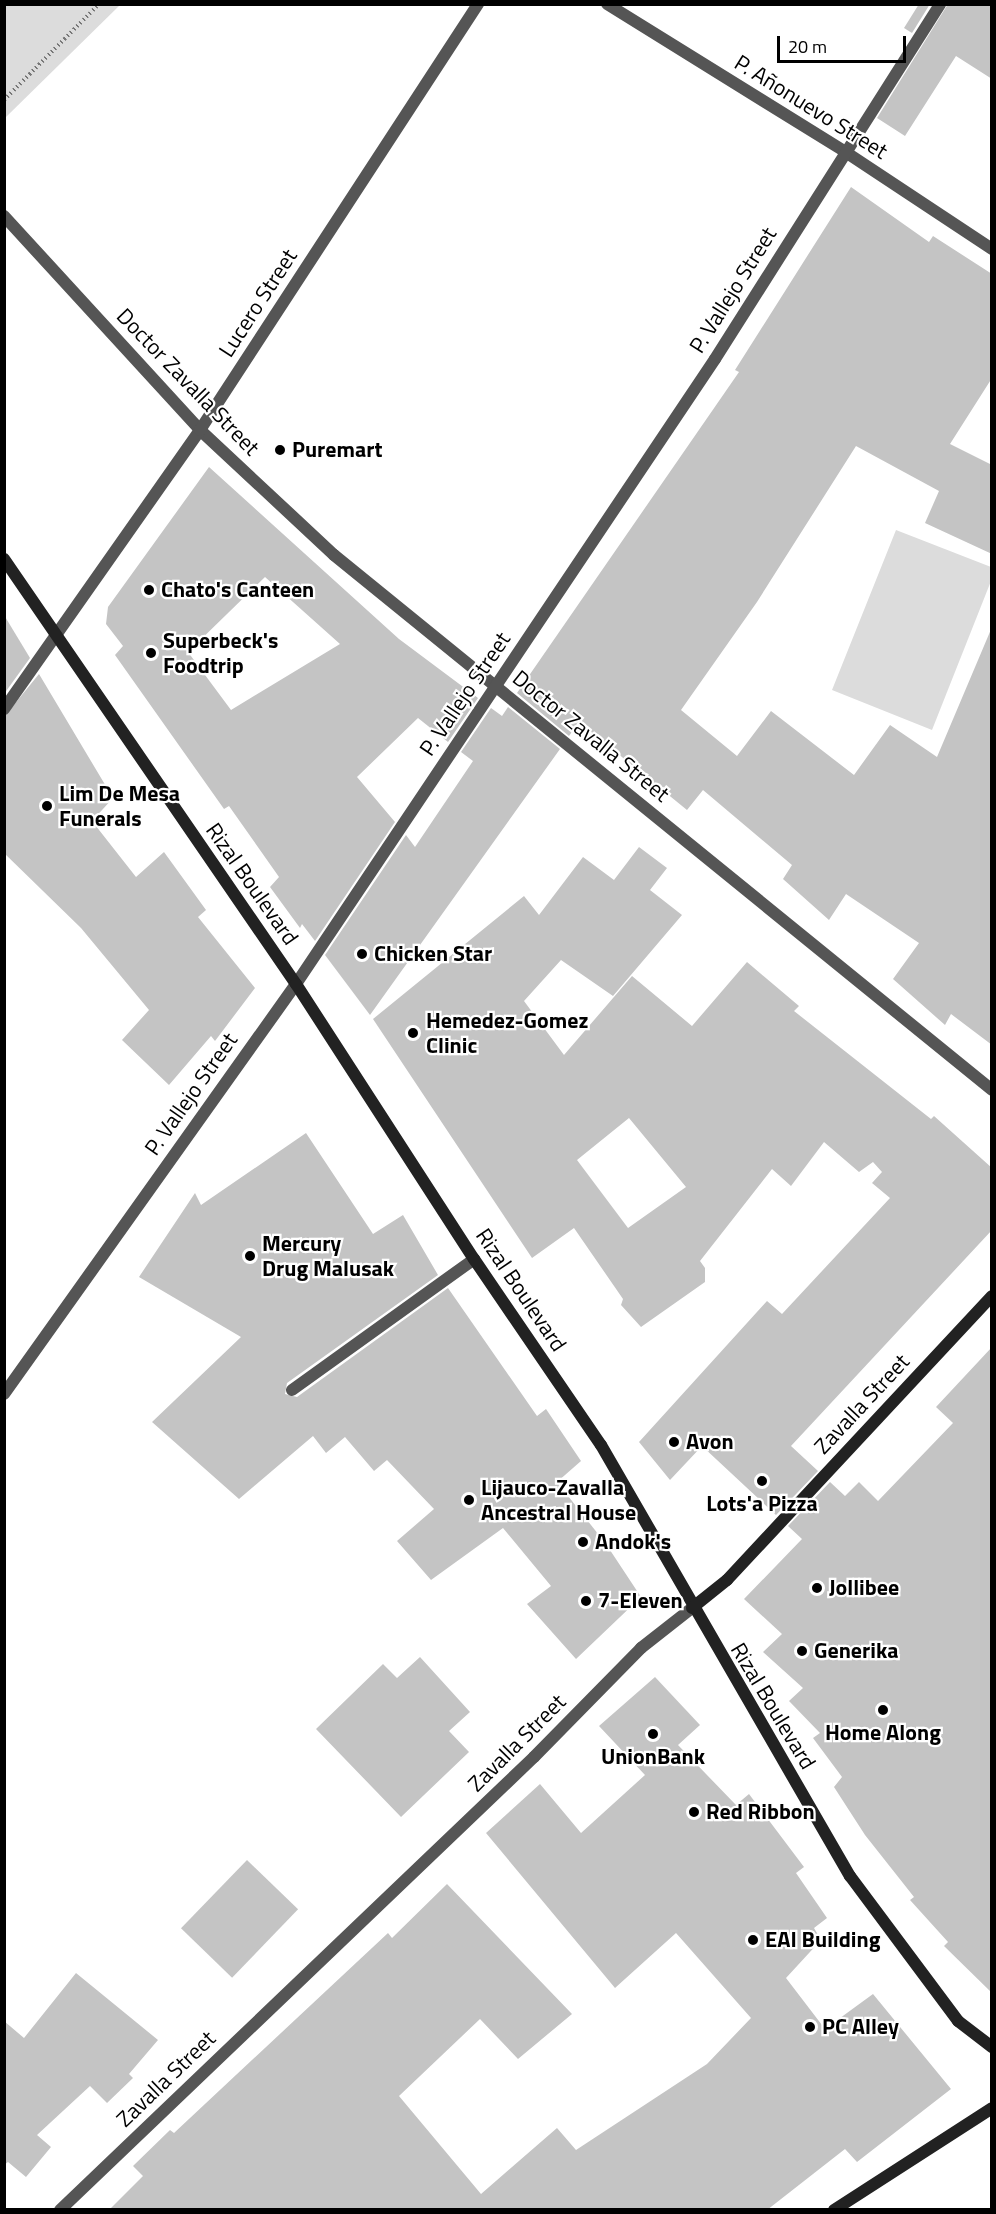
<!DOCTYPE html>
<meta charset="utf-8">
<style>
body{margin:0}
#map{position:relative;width:996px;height:2214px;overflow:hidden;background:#fff;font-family:"Titillium Web",sans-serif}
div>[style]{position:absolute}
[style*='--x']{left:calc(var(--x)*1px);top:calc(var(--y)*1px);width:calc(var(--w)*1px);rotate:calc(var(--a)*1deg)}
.green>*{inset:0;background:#dcdcdc}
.building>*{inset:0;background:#c4c4c4;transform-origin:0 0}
.path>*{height:4px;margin-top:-2px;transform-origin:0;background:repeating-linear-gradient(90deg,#777 0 1.5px,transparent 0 4.5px)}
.lane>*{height:12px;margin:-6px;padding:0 6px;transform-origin:6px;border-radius:6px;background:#555}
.street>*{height:12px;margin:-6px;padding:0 6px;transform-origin:6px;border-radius:6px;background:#555}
.secondary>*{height:12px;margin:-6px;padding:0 6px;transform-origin:6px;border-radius:6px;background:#222}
.dots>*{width:16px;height:16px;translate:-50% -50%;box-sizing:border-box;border:3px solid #fff;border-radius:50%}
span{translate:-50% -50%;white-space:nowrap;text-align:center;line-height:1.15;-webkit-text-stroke:4.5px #fff;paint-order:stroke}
.street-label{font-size:22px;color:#000}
.poi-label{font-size:22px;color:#000;font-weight:700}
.left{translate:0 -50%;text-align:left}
.frame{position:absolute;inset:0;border:6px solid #000;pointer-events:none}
.scale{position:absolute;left:777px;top:36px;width:129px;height:27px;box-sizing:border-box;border:3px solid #000;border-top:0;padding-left:8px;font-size:18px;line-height:21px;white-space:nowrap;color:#000;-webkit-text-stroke:4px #fff;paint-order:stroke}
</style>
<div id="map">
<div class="green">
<div style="clip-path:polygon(5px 4px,120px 4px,120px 5px,5px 118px)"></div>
<div style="clip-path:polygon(896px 530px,991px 567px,991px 581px,932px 730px,832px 690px)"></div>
</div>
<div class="building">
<div style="clip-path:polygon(919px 4px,930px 4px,912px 33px,904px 28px)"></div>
<div style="clip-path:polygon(948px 4px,992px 4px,992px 79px,956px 56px,905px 136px,877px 118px)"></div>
<div style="clip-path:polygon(851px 187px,929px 242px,933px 236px,992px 274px,992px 378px,950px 444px,992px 465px,992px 554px,925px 523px,939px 491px,856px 446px,757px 602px,681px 710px,737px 756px,771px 711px,854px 775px,890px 725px,937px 757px,992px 627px,992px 1045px,951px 1014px,945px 1025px,893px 979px,919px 943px,846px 894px,829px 920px,783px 879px,792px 865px,703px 790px,687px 810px,579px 722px,569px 736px,517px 693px,739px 372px,735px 370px)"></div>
<div style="clip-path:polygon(evenodd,209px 467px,399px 639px,478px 698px,448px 742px,418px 718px,357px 777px,395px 822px,315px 941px,302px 924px,300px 928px,270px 887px,279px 877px,229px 806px,224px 809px,115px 655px,123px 646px,106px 624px,108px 607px,209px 467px,265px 577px,340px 644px,231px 710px,188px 652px,265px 577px)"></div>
<div style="clip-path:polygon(4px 615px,30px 658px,4px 694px)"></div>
<div style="clip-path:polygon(39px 674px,113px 798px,92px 821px,136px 877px,164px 852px,206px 910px,198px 917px,255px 988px,215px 1041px,211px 1036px,169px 1085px,122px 1040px,149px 1010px,81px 928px,4px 853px,4px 717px)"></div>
<div style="clip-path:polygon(508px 707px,560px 749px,370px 1015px,325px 955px,406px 835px,415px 847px,473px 761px,461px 752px,491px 708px,502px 716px)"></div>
<div style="clip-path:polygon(evenodd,639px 847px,667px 868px,650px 890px,682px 915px,613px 996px,561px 960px,524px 1001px,564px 1055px,632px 976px,692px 1026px,747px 962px,799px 1006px,794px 1011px,931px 1119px,934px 1116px,992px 1168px,992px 1230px,791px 1446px,818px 1471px,776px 1515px,702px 1446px,670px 1480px,639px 1442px,767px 1301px,782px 1314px,890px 1198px,872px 1183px,882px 1172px,873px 1162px,859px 1172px,824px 1142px,791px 1186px,772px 1169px,700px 1261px,705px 1268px,705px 1282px,641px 1327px,621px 1305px,623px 1299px,574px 1228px,532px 1258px,373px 1019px,524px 896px,539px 915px,583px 857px,614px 880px,639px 847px,629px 1118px,686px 1187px,628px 1228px,577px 1160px,629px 1118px)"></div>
<div style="clip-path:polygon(306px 1133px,373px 1234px,403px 1215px,438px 1275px,287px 1383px,285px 1394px,297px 1397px,448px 1288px,537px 1416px,546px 1409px,581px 1461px,557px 1482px,606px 1544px,641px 1597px,576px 1659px,527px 1604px,551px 1586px,503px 1528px,431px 1580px,397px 1541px,434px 1509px,387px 1460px,374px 1471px,345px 1437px,326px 1453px,313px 1436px,239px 1499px,152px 1422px,241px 1337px,139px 1277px,195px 1193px,201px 1205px)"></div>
<div style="clip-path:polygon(992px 1347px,992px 1993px,944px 1946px,948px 1942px,910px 1900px,914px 1897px,865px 1835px,834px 1787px,842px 1777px,813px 1738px,820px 1733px,789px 1701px,803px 1688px,763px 1652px,782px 1634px,744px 1599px,802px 1539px,788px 1526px,830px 1482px,845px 1496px,859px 1482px,878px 1501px,953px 1423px,936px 1407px)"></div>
<div style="clip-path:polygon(420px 1657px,470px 1712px,449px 1731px,469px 1752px,401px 1817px,316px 1729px,383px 1664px,397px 1678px)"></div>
<div style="clip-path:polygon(655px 1677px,700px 1725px,678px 1745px,736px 1805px,749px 1794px,804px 1867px,796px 1873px,827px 1918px,814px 1928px,821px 1940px,786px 1978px,825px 2029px,873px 1994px,951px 2089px,857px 2162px,845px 2149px,767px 2210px,109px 2210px,143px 2176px,133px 2166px,170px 2130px,174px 2133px,388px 1933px,392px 1938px,447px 1884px,572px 2014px,518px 2059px,480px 2019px,399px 2096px,481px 2194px,557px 2128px,576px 2150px,707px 2064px,751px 2018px,676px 1933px,615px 1988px,486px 1833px,540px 1784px,581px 1833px,645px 1775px,599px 1726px)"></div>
<div style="left:247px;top:1860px;width:71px;height:95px;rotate:44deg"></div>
<div style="clip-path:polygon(76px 1973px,158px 2040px,129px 2074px,133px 2078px,107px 2103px,90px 2086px,37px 2135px,51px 2147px,26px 2177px,8px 2162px,4px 2165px,4px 2021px,24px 2038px)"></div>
</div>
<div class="path">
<div style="--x:4;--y:100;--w:135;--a:-45.3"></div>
</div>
<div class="lane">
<div style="--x:292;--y:1390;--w:224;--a:-35.7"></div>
</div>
<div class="street">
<div style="--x:607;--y:4;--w:279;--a:31.8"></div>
<div style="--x:844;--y:151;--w:178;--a:33.5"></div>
<div style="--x:4;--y:216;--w:290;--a:47.5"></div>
<div style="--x:200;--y:430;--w:183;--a:43"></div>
<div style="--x:334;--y:555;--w:848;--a:39.11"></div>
<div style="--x:4;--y:709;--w:341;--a:-54.9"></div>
<div style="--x:200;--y:430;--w:509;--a:-56.87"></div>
<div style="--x:4;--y:1394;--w:503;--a:-54.54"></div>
<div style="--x:296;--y:984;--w:752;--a:-56.16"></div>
<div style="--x:715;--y:359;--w:420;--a:-57.6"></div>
<div style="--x:60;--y:2210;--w:656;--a:-43.7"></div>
<div style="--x:534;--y:1757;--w:153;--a:-45.5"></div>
<div style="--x:641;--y:1648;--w:65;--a:-38.1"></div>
</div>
<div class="secondary">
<div style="--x:4;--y:559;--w:516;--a:55.51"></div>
<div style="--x:296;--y:984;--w:328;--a:57.1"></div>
<div style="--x:474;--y:1259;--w:225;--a:55.7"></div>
<div style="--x:601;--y:1445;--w:498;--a:60"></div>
<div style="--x:850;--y:1876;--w:181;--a:53.3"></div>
<div style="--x:958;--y:2021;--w:43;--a:37.4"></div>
<div style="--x:692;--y:1608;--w:45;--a:-38.7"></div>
<div style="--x:727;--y:1580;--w:388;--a:-47"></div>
<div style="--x:834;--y:2210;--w:188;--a:-32.8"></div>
</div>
<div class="dots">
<div style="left:280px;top:450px;background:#000"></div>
<div style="left:149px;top:590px;background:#000"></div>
<div style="left:151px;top:653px;background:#000"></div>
<div style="left:47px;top:806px;background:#000"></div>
<div style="left:362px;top:954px;background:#000"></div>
<div style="left:413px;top:1033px;background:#000"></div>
<div style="left:250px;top:1256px;background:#000"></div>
<div style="left:674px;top:1442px;background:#000"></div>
<div style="left:762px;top:1481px;background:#000"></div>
<div style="left:469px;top:1500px;background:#000"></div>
<div style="left:583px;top:1542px;background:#000"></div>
<div style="left:817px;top:1588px;background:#000"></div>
<div style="left:586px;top:1601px;background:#000"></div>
<div style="left:802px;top:1651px;background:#000"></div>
<div style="left:883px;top:1710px;background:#000"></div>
<div style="left:653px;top:1734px;background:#000"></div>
<div style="left:694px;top:1812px;background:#000"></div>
<div style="left:753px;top:1940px;background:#000"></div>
<div style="left:810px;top:2027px;background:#000"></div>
</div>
<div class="street-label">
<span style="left:811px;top:107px;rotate:32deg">P. Añonuevo Street</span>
<span style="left:733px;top:290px;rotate:-58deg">P. Vallejo Street</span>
<span style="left:258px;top:303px;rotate:-57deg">Lucero Street</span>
<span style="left:188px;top:382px;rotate:46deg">Doctor Zavalla Street</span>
<span style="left:465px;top:694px;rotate:-56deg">P. Vallejo Street</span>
<span style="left:591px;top:736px;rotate:39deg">Doctor Zavalla Street</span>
<span style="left:252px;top:884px;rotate:55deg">Rizal Boulevard</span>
<span style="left:191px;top:1094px;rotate:-55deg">P. Vallejo Street</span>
<span style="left:521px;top:1290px;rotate:56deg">Rizal Boulevard</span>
<span style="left:862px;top:1404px;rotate:-47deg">Zavalla Street</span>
<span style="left:773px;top:1706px;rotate:59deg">Rizal Boulevard</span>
<span style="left:517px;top:1743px;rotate:-45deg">Zavalla Street</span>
<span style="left:166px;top:2079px;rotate:-44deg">Zavalla Street</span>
</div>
<div class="poi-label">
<span class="left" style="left:292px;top:450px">Puremart</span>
<span class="left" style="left:161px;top:590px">Chato's Canteen</span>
<span class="left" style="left:163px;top:653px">Superbeck's<br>Foodtrip</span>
<span class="left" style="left:59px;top:806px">Lim De Mesa<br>Funerals</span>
<span class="left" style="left:374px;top:954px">Chicken Star</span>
<span class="left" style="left:426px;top:1033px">Hemedez-Gomez<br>Clinic</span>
<span class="left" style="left:262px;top:1256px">Mercury<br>Drug Malusak</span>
<span class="left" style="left:686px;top:1442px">Avon</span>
<span class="left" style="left:481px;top:1500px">Lijauco-Zavalla<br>Ancestral House</span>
<span style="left:762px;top:1504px">Lots'a Pizza</span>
<span class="left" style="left:595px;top:1542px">Andok's</span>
<span class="left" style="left:829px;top:1588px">Jollibee</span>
<span class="left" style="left:598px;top:1601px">7-Eleven</span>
<span class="left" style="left:814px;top:1651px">Generika</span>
<span style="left:883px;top:1733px">Home Along</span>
<span style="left:653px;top:1757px">UnionBank</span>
<span class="left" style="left:706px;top:1812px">Red Ribbon</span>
<span class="left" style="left:765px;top:1940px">EAI Building</span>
<span class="left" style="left:822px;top:2027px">PC Alley</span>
</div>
<div class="frame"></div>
<div class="scale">20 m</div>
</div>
